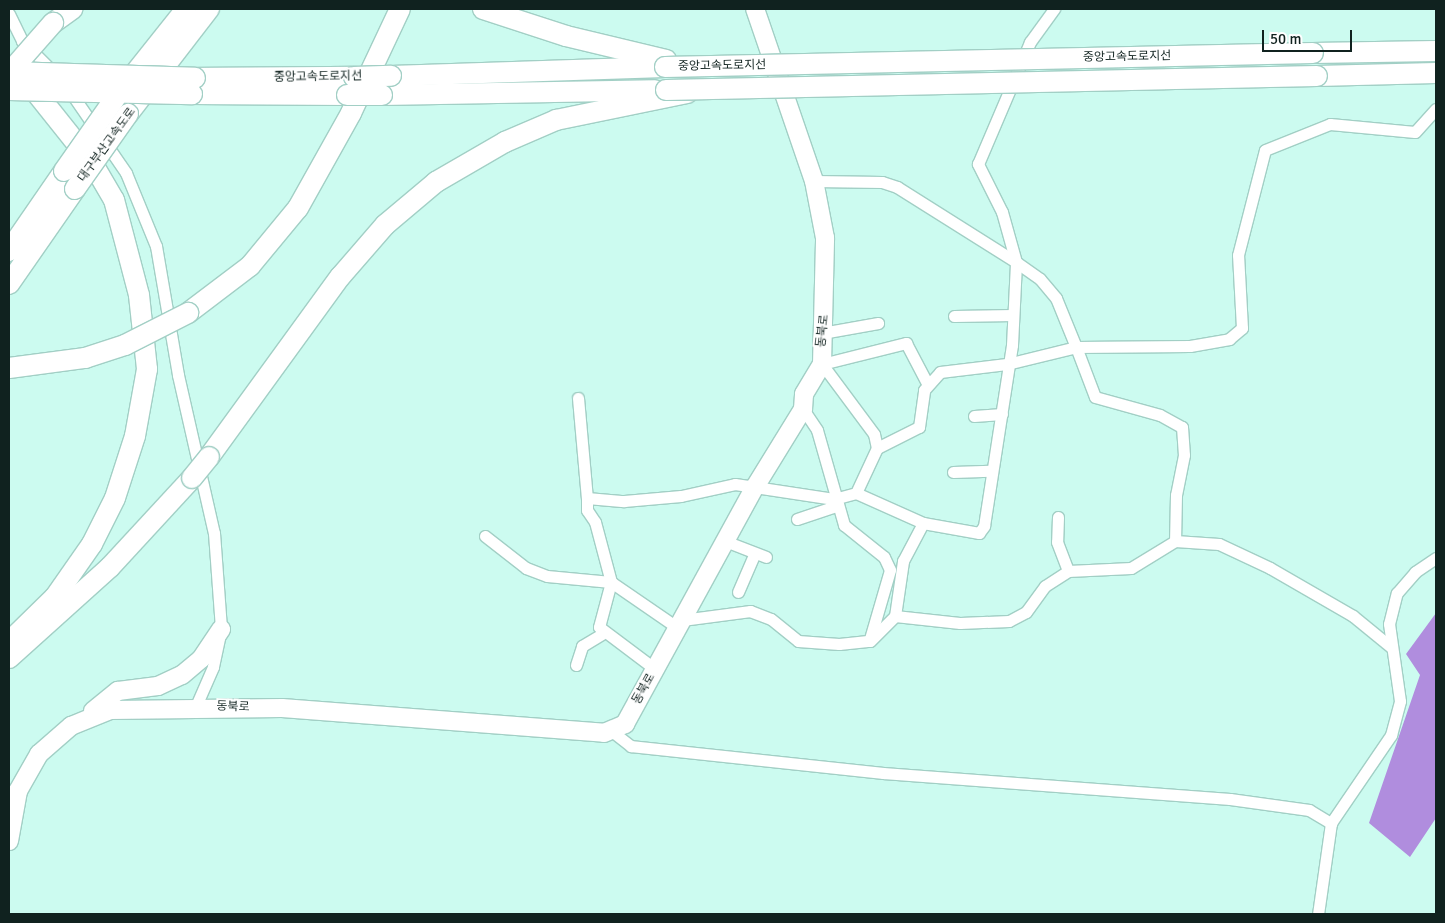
<!DOCTYPE html>
<meta charset="utf-8">
<style>
body{margin:0}
#map{position:relative;width:1445px;height:923px;overflow:hidden;background:#ccfbf0;font-family:Signika,"Noto Sans KR",sans-serif}
div>[style]{position:absolute}
[style*='--x']{left:calc(var(--x)*1px);top:calc(var(--y)*1px);width:calc(var(--w)*1px);rotate:calc(var(--a)*1deg)}
.water>*{inset:0;background:#b08dde}
.roads{filter:drop-shadow(1px 0 #a2cfc5) drop-shadow(-1px 0 #a2cfc5) drop-shadow(0 1px #a2cfc5) drop-shadow(0 -1px #a2cfc5)}
.minor>*{height:11px;margin:-5.5px;padding:0 5.5px;transform-origin:5.5px;border-radius:5.5px;background:#fff}
.primary>*{height:18px;margin:-9px;padding:0 9px;transform-origin:9px;border-radius:9px;background:#fff}
.motorway>*{height:20px;margin:-10px;padding:0 10px;transform-origin:10px;border-radius:10px;background:#fff}
.bridges{filter:drop-shadow(1px 0 #a2cfc5) drop-shadow(-1px 0 #a2cfc5) drop-shadow(0 1px #a2cfc5) drop-shadow(0 -1px #a2cfc5)}
.motorway-bridge>*{height:20px;margin:-10px;padding:0 10px;transform-origin:10px;border-radius:10px;background:#fff}
span{translate:-50% -50%;white-space:nowrap;text-align:center;line-height:1.15;-webkit-text-stroke:4px #fff;paint-order:stroke}
.street-label{font-size:12px;color:#10221f}
.frame{position:absolute;inset:0;border:10px solid #10221f;pointer-events:none}
.scale{position:absolute;left:1262px;top:30px;width:90px;height:22px;box-sizing:border-box;border:2px solid #10221f;border-top:0;padding-left:6px;font-size:15px;line-height:18px;white-space:nowrap;color:#10221f;-webkit-text-stroke:4px #fff;paint-order:stroke}
</style>
<div id="map">
<div class="water">
<div style="clip-path:polygon(1436px 613px,1436px 818px,1410px 857px,1369px 823px,1420px 675px,1406px 654px)"></div>
</div>
<div class="roads">
<div class="minor">
<div style="--x:9;--y:14;--w:30;--a:64"></div>
<div style="--x:22;--y:41;--w:47;--a:45"></div>
<div style="--x:69;--y:90;--w:101;--a:55.5"></div>
<div style="--x:126;--y:173;--w:79;--a:67.7"></div>
<div style="--x:156;--y:246;--w:131;--a:80.3"></div>
<div style="--x:178;--y:375;--w:162;--a:77.2"></div>
<div style="--x:214;--y:533;--w:96;--a:85.8"></div>
<div style="--x:221;--y:629;--w:39;--a:102"></div>
<div style="--x:213;--y:667;--w:43;--a:113.6"></div>
<div style="--x:814;--y:181;--w:68;--a:0.8"></div>
<div style="--x:882;--y:182;--w:16;--a:18"></div>
<div style="--x:897;--y:187;--w:141;--a:32.2"></div>
<div style="--x:1016;--y:262;--w:29;--a:35"></div>
<div style="--x:1040;--y:279;--w:25;--a:50"></div>
<div style="--x:1056;--y:298;--w:53;--a:67.8"></div>
<div style="--x:1076;--y:347;--w:114;--a:-0.5"></div>
<div style="--x:1190;--y:346;--w:40;--a:-10"></div>
<div style="--x:1229;--y:339;--w:17;--a:-40"></div>
<div style="--x:1242;--y:328;--w:73;--a:-93.1"></div>
<div style="--x:1238;--y:255;--w:108;--a:-75.6"></div>
<div style="--x:1265;--y:150;--w:70;--a:-21.8"></div>
<div style="--x:1330;--y:124;--w:85;--a:5.4"></div>
<div style="--x:1415;--y:132;--w:31;--a:-48"></div>
<div style="--x:954;--y:316;--w:59;--a:-1"></div>
<div style="--x:822;--y:333;--w:57;--a:-10.1"></div>
<div style="--x:578;--y:398;--w:100;--a:84.9"></div>
<div style="--x:803;--y:409;--w:25;--a:56"></div>
<div style="--x:817;--y:430;--w:99;--a:74.1"></div>
<div style="--x:844;--y:525;--w:51;--a:38.7"></div>
<div style="--x:884;--y:557;--w:14;--a:65"></div>
<div style="--x:890;--y:570;--w:72;--a:106.2"></div>
<div style="--x:974;--y:416;--w:28;--a:-4"></div>
<div style="--x:877;--y:448;--w:47;--a:-26.6"></div>
<div style="--x:919;--y:427;--w:37;--a:-82"></div>
<div style="--x:924;--y:390;--w:24;--a:-48"></div>
<div style="--x:940;--y:372;--w:67;--a:-6.8"></div>
<div style="--x:1007;--y:364;--w:71;--a:-13.8"></div>
<div style="--x:1076;--y:347;--w:53;--a:69.2"></div>
<div style="--x:1095;--y:397;--w:67;--a:15.5"></div>
<div style="--x:1160;--y:415;--w:25;--a:29"></div>
<div style="--x:1182;--y:427;--w:28;--a:86"></div>
<div style="--x:1184;--y:455;--w:41;--a:101.3"></div>
<div style="--x:1176;--y:495;--w:46;--a:91.2"></div>
<div style="--x:953;--y:472;--w:37;--a:-2"></div>
<div style="--x:856;--y:493;--w:50;--a:-65"></div>
<div style="--x:877;--y:448;--w:14;--a:-102"></div>
<div style="--x:874;--y:434;--w:87;--a:-126.6"></div>
<div style="--x:822;--y:364;--w:87;--a:-14"></div>
<div style="--x:906;--y:343;--w:45;--a:62.3"></div>
<div style="--x:1058;--y:517;--w:25;--a:92"></div>
<div style="--x:1057;--y:542;--w:31;--a:69"></div>
<div style="--x:797;--y:519;--w:41;--a:-18.4"></div>
<div style="--x:485;--y:536;--w:52;--a:38"></div>
<div style="--x:526;--y:568;--w:22;--a:21"></div>
<div style="--x:547;--y:576;--w:64;--a:5.4"></div>
<div style="--x:611;--y:582;--w:81;--a:34.5"></div>
<div style="--x:725;--y:541;--w:44;--a:21.3"></div>
<div style="--x:738;--y:592;--w:40;--a:-66.6"></div>
<div style="--x:895;--y:616;--w:56;--a:-81.7"></div>
<div style="--x:903;--y:561;--w:43;--a:-62.2"></div>
<div style="--x:923;--y:523;--w:57;--a:10.1"></div>
<div style="--x:979;--y:533;--w:9;--a:-54"></div>
<div style="--x:984;--y:526;--w:183;--a:-81.2"></div>
<div style="--x:1012;--y:345;--w:83;--a:-87.2"></div>
<div style="--x:1016;--y:262;--w:52;--a:-105.6"></div>
<div style="--x:1002;--y:212;--w:54;--a:-116.6"></div>
<div style="--x:978;--y:164;--w:133;--a:-66.9"></div>
<div style="--x:1030;--y:42;--w:41;--a:-54"></div>
<div style="--x:682;--y:620;--w:69;--a:-7.5"></div>
<div style="--x:750;--y:611;--w:22;--a:21"></div>
<div style="--x:771;--y:619;--w:35;--a:39"></div>
<div style="--x:798;--y:641;--w:41;--a:4.2"></div>
<div style="--x:839;--y:644;--w:31;--a:-6"></div>
<div style="--x:870;--y:641;--w:35;--a:-45"></div>
<div style="--x:895;--y:616;--w:65;--a:6.1"></div>
<div style="--x:960;--y:623;--w:49;--a:-2.3"></div>
<div style="--x:1009;--y:621;--w:19;--a:-28"></div>
<div style="--x:1026;--y:612;--w:32;--a:-54"></div>
<div style="--x:1045;--y:586;--w:27;--a:-33"></div>
<div style="--x:1068;--y:571;--w:63;--a:-2.7"></div>
<div style="--x:1131;--y:568;--w:52;--a:-31.5"></div>
<div style="--x:1175;--y:541;--w:44;--a:3.9"></div>
<div style="--x:1219;--y:544;--w:56;--a:25.2"></div>
<div style="--x:1270;--y:568;--w:96;--a:30"></div>
<div style="--x:1353;--y:616;--w:49;--a:39.2"></div>
<div style="--x:576;--y:665;--w:20;--a:-72"></div>
<div style="--x:582;--y:646;--w:23;--a:-31"></div>
<div style="--x:655;--y:669;--w:70;--a:-143.1"></div>
<div style="--x:599;--y:627;--w:47;--a:-75.1"></div>
<div style="--x:611;--y:582;--w:62;--a:-104.9"></div>
<div style="--x:595;--y:522;--w:14;--a:-124"></div>
<div style="--x:587;--y:510;--w:12;--a:-90"></div>
<div style="--x:587;--y:498;--w:37;--a:5"></div>
<div style="--x:624;--y:501;--w:57;--a:-5"></div>
<div style="--x:681;--y:496;--w:55;--a:-12.5"></div>
<div style="--x:735;--y:484;--w:100;--a:8.6"></div>
<div style="--x:834;--y:499;--w:23;--a:-15"></div>
<div style="--x:856;--y:493;--w:73;--a:24.1"></div>
<div style="--x:609;--y:729;--w:28;--a:38"></div>
<div style="--x:631;--y:746;--w:253;--a:6.1"></div>
<div style="--x:883;--y:773;--w:348;--a:4.3"></div>
<div style="--x:1230;--y:799;--w:80;--a:7.9"></div>
<div style="--x:1309;--y:810;--w:26;--a:31"></div>
<div style="--x:1331;--y:823;--w:92;--a:98.1"></div>
<div style="--x:1331;--y:823;--w:107;--a:-55.7"></div>
<div style="--x:1391;--y:735;--w:35;--a:-75"></div>
<div style="--x:1400;--y:701;--w:78;--a:-98.1"></div>
<div style="--x:1389;--y:624;--w:32;--a:-76"></div>
<div style="--x:1397;--y:593;--w:28;--a:-49"></div>
<div style="--x:1415;--y:572;--w:25;--a:-34"></div>
</div>
<div class="primary">
<div style="--x:93;--y:711;--w:32;--a:-39"></div>
<div style="--x:118;--y:691;--w:40;--a:-7.1"></div>
<div style="--x:158;--y:686;--w:26;--a:-25"></div>
<div style="--x:182;--y:675;--w:25;--a:-40"></div>
<div style="--x:201;--y:659;--w:36;--a:-56"></div>
<div style="--x:9;--y:841;--w:51;--a:-79.8"></div>
<div style="--x:18;--y:791;--w:43;--a:-60.4"></div>
<div style="--x:39;--y:754;--w:43;--a:-41.2"></div>
<div style="--x:71;--y:726;--w:42;--a:-22.3"></div>
<div style="--x:110;--y:710;--w:172;--a:-0.7"></div>
<div style="--x:282;--y:708;--w:323;--a:4.4"></div>
<div style="--x:604;--y:733;--w:23;--a:-23"></div>
<div style="--x:625;--y:724;--w:270;--a:-61.3"></div>
<div style="--x:755;--y:487;--w:92;--a:-58.4"></div>
<div style="--x:803;--y:409;--w:15;--a:-86"></div>
<div style="--x:804;--y:394;--w:35;--a:-59"></div>
<div style="--x:822;--y:364;--w:126;--a:-88.6"></div>
<div style="--x:825;--y:238;--w:58;--a:-100.9"></div>
<div style="--x:814;--y:181;--w:182;--a:-108.9"></div>
</div>
<div class="motorway">
<div style="--x:483;--y:9;--w:87;--a:18"></div>
<div style="--x:566;--y:36;--w:103;--a:13.5"></div>
<div style="--x:53;--y:23;--w:24;--a:-36"></div>
<div style="--x:1313;--y:53;--w:123;--a:-0.9"></div>
<div style="--x:391;--y:76;--w:274;--a:-1.9"></div>
<div style="--x:1317;--y:76;--w:119;--a:-1.4"></div>
<div style="--x:195;--y:78;--w:159;--a:-0.4"></div>
<div style="--x:124;--y:87;--w:100;--a:-51.5"></div>
<div style="--x:192;--y:94;--w:155;--a:0.4"></div>
<div style="--x:382;--y:95;--w:273;--a:-1"></div>
<div style="--x:128;--y:114;--w:133;--a:-52.4"></div>
<div style="--x:9;--y:251;--w:97;--a:-55.5"></div>
<div style="--x:9;--y:284;--w:116;--a:-55.2"></div>
<div style="--x:188;--y:313;--w:78;--a:-37.2"></div>
<div style="--x:250;--y:266;--w:75;--a:-50.4"></div>
<div style="--x:298;--y:208;--w:109;--a:-60.8"></div>
<div style="--x:351;--y:113;--w:115;--a:-64.8"></div>
<div style="--x:209;--y:457;--w:223;--a:-54"></div>
<div style="--x:340;--y:277;--w:69;--a:-49.1"></div>
<div style="--x:385;--y:225;--w:67;--a:-40.1"></div>
<div style="--x:436;--y:182;--w:80;--a:-30.1"></div>
<div style="--x:505;--y:142;--w:56;--a:-23.3"></div>
<div style="--x:556;--y:120;--w:134;--a:-11.6"></div>
<div style="--x:9;--y:642;--w:64;--a:-44.4"></div>
<div style="--x:55;--y:597;--w:65;--a:-55.1"></div>
<div style="--x:92;--y:544;--w:51;--a:-63.4"></div>
<div style="--x:115;--y:498;--w:65;--a:-72.1"></div>
<div style="--x:135;--y:436;--w:68;--a:-79.8"></div>
<div style="--x:147;--y:369;--w:74;--a:-96.2"></div>
<div style="--x:139;--y:295;--w:98;--a:-104.7"></div>
<div style="--x:114;--y:200;--w:42;--a:-120.3"></div>
<div style="--x:93;--y:164;--w:107;--a:-128.6"></div>
<div style="--x:9;--y:658;--w:136;--a:-42"></div>
<div style="--x:110;--y:567;--w:121;--a:-47.3"></div>
</div>
</div>
<div class="bridges">
<div class="motorway-bridge">
<div style="--x:665;--y:67;--w:648;--a:-1.24"></div>
<div style="--x:9;--y:72;--w:186;--a:1.8"></div>
<div style="--x:9;--y:73;--w:67;--a:-48.7"></div>
<div style="--x:354;--y:77;--w:37;--a:-2"></div>
<div style="--x:9;--y:90;--w:183;--a:1.3"></div>
<div style="--x:666;--y:90;--w:651;--a:-1.23"></div>
<div style="--x:347;--y:95;--w:35;--a:0"></div>
<div style="--x:64;--y:171;--w:90;--a:-54.9"></div>
<div style="--x:75;--y:189;--w:92;--a:-54.8"></div>
<div style="--x:9;--y:368;--w:77;--a:-7.5"></div>
<div style="--x:85;--y:358;--w:42;--a:-18"></div>
<div style="--x:125;--y:345;--w:71;--a:-26.9"></div>
<div style="--x:192;--y:478;--w:27;--a:-51"></div>
</div>
</div>
<div class="street-label">
<span style="left:1127px;top:57px;rotate:-1deg">중앙고속도로지선</span>
<span style="left:722px;top:66px;rotate:-1deg">중앙고속도로지선</span>
<span style="left:318px;top:77px;rotate:-1deg">중앙고속도로지선</span>
<span style="left:107px;top:145px;rotate:-54deg">대구부산고속도로</span>
<span style="left:823px;top:331px;rotate:-84deg">동북로</span>
<span style="left:644px;top:689px;rotate:-61deg">동북로</span>
<span style="left:233px;top:707px;rotate:2deg">동북로</span>
</div>
<div class="frame"></div>
<div class="scale">50 m</div>
</div>
